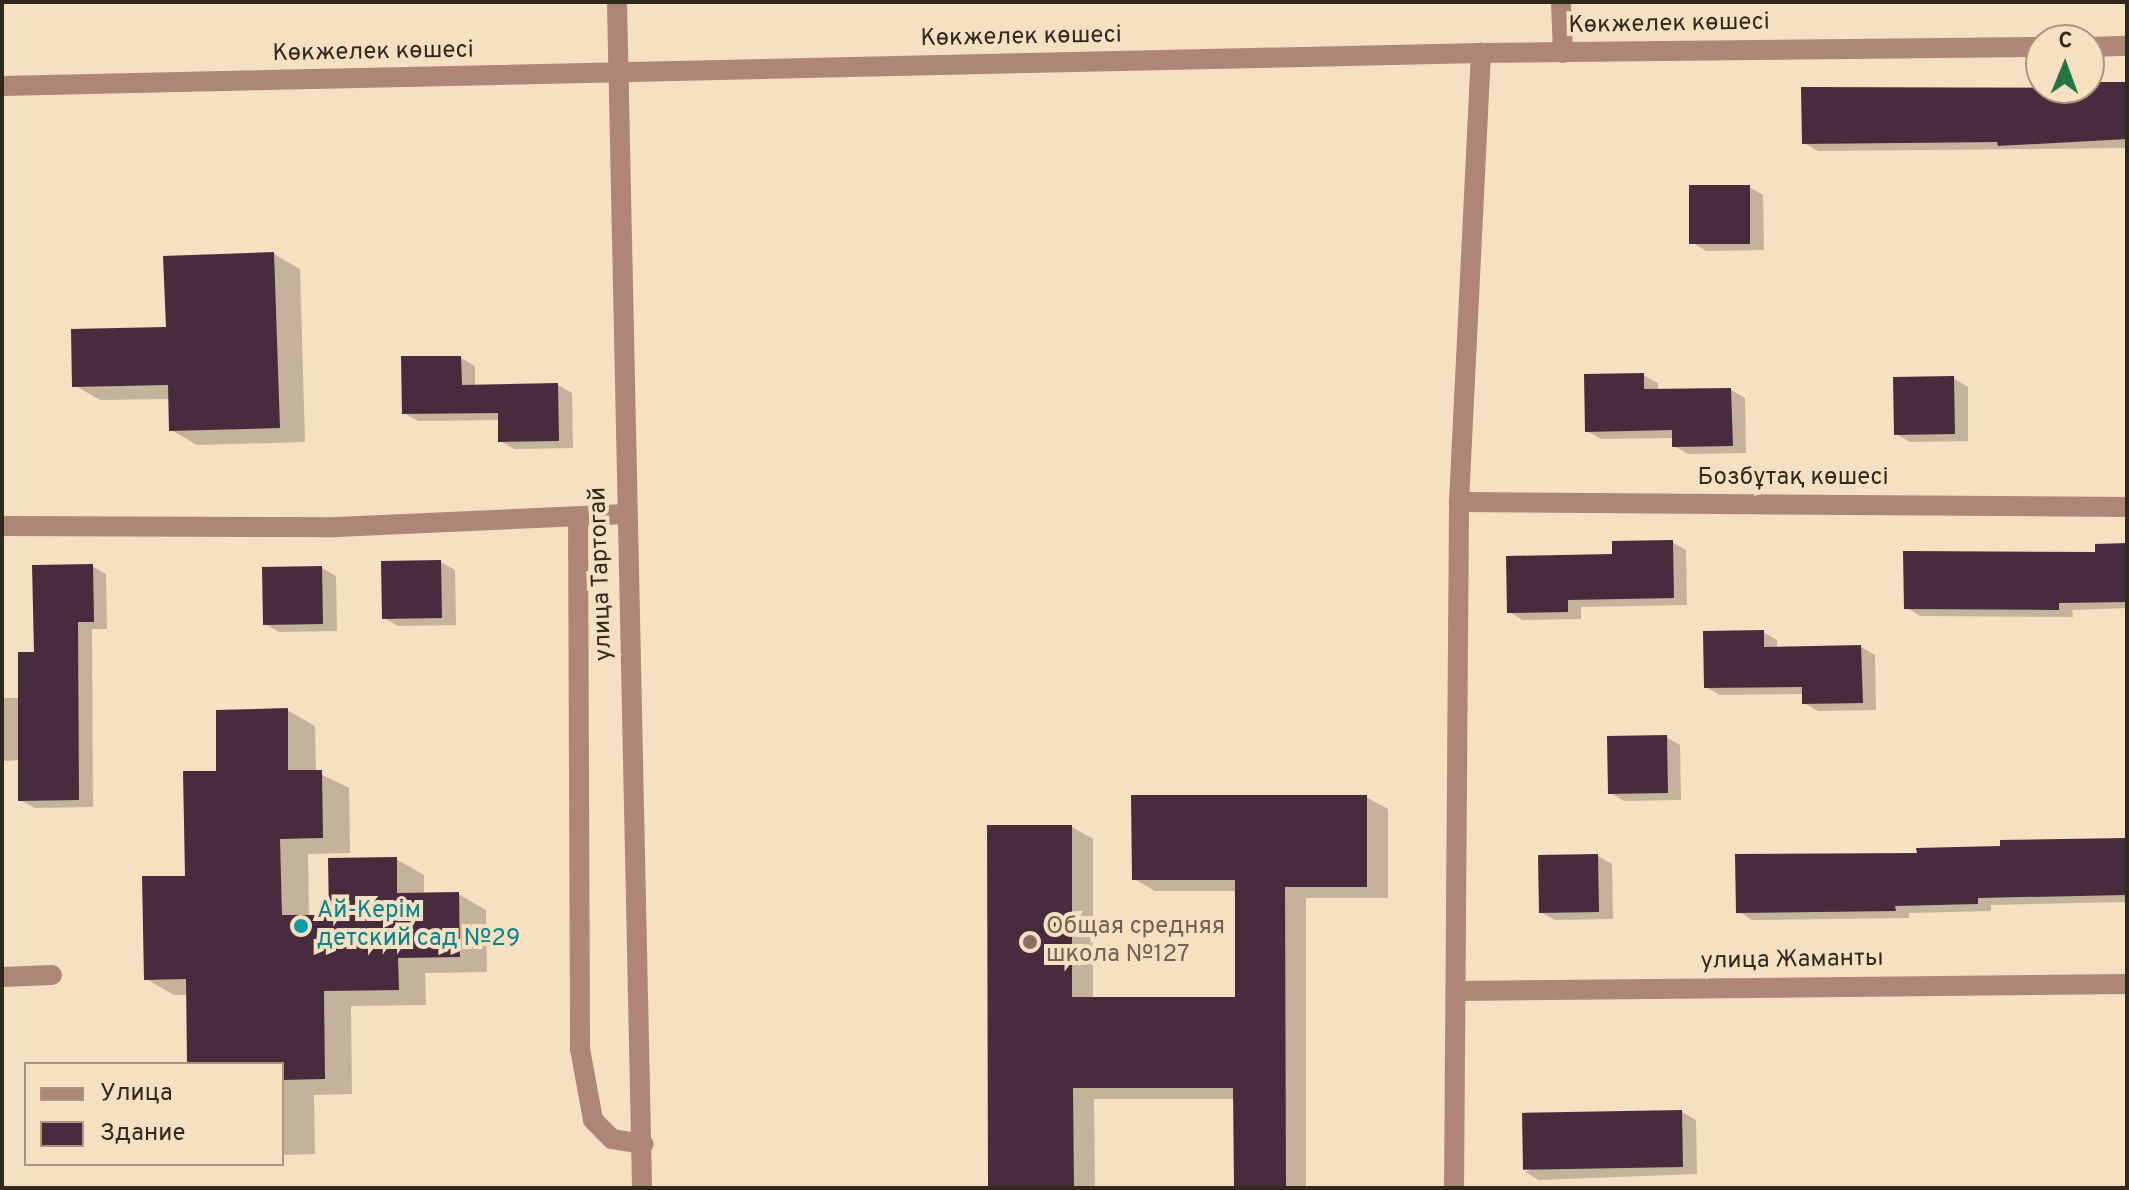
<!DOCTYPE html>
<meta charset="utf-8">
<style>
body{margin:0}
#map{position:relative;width:2129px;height:1190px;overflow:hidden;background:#f5e0c1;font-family:Overpass,sans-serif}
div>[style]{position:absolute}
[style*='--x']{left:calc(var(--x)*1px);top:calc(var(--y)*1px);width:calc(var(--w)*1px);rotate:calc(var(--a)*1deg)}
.shadow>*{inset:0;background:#0003}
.building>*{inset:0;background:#462c3d;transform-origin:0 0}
.minor>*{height:20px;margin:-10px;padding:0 10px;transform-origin:10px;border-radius:10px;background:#ae8677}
.dots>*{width:22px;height:22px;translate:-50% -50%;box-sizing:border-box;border:4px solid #f5e0c1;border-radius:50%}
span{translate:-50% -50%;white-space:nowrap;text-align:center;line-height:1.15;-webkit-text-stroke:8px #f5e0c1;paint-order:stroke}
.street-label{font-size:24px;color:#31291d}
.culture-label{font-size:24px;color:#0d838f}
.left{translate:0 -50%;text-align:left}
.education-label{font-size:24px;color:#785e54}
.frame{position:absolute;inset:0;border:4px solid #31291d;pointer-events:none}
.legend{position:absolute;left:24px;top:1062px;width:260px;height:104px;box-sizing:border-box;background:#f5e0c1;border:2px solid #a7977f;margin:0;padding:10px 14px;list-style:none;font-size:24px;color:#31291d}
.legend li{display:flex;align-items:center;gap:16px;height:40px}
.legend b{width:40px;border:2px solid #a7977f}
.north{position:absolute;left:2025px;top:24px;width:80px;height:80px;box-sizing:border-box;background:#f5e0c1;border:2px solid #a7977f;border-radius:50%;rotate:1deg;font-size:22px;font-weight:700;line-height:32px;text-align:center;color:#31291d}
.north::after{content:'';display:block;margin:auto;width:28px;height:36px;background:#267444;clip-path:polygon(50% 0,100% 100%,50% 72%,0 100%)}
</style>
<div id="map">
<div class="shadow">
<div style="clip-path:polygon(2127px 87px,2127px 148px,1818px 151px,1804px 143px,1803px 89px)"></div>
<div style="clip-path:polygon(1749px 187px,1763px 195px,1764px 250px,1706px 251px,1692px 242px)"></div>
<div style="clip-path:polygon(274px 254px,300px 269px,305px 442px,197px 445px,171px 430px,170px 399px,100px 400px,74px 385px,168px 329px)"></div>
<div style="clip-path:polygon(461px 358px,475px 366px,475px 386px,558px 385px,572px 393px,573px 448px,514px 449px,500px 441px,500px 420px,418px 421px,404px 413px)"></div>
<div style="clip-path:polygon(1643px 375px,1658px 383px,1658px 391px,1731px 390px,1745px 398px,1746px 453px,1688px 454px,1674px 446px,1674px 438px,1601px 439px,1587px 431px)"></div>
<div style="clip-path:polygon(1953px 378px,1968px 387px,1968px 441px,1910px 442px,1896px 434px)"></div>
<div style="clip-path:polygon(1672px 542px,1686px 550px,1687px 605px,1581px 607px,1581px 619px,1523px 620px,1509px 612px)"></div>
<div style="clip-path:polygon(2127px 545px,2127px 608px,2072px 610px,2073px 617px,1920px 616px,1906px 607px)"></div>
<div style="clip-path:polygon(441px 562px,455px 570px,456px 625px,398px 626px,384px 618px)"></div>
<div style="clip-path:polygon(92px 566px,106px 574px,107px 629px,92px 629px,93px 807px,35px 808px,20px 800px,20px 760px,2px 761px,2px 698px,21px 698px,36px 654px)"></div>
<div style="clip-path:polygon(322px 568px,336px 576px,337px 631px,279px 632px,265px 624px)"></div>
<div style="clip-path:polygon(1763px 632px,1777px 640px,1777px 649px,1861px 647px,1875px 655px,1876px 710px,1818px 711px,1804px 703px,1804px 694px,1720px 695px,1706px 687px)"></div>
<div style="clip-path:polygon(287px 710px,315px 726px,316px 772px,349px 788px,350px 853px,308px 854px,309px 917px,331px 917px,396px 859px,424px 875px,424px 894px,458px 894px,486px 910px,487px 972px,425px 973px,426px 1005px,351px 1006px,352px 1094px,314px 1095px,315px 1154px,282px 1155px,282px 1064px,189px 1064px,188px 995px,174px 995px,146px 979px,187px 878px,219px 773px)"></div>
<div style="clip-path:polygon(1666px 737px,1680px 745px,1681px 800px,1624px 801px,1609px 792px)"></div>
<div style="clip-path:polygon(1366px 797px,1388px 809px,1388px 898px,1306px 898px,1306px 1188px,1236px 1188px,1235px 1099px,1094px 1099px,1095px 1188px,990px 1188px,1072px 827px,1093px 839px,1093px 999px,1237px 999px,1237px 891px,1155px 891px,1134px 879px)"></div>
<div style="clip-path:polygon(2127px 839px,2127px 902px,1991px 905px,1991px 911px,1909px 913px,1909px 918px,1752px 920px,1738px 911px,1919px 855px)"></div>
<div style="clip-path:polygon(1598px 856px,1612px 864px,1613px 919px,1555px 920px,1540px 912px)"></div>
<div style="clip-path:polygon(1682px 1112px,1696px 1120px,1697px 1174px,1539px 1180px,1525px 1172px)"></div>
</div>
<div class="building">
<div style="clip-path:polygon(2089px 82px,2127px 82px,2127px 139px,1998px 146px,1997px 142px,1802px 144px,1801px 87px,2089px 88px)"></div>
<div style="left:1689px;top:185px;width:61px;height:59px"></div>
<div style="clip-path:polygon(274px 252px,280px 428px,169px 431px,168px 385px,72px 387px,71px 329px,166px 327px,163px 256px)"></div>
<div style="clip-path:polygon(401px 356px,461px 356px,462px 385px,558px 383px,559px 441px,498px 442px,498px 413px,402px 414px)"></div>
<div style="clip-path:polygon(1644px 373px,1644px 389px,1731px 388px,1733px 446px,1672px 447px,1672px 430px,1585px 432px,1584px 374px)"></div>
<div style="left:1954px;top:376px;width:58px;height:61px;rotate:89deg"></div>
<div style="clip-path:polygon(1673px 540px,1674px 598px,1568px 600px,1568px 612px,1507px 613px,1506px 556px,1612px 554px,1612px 541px)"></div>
<div style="clip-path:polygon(2127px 543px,2127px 602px,2059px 603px,2059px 610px,1904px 609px,1903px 551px,2095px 552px,2095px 544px)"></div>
<div style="left:441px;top:560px;width:58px;height:60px;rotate:89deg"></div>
<div style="clip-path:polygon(93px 564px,94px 622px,78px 622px,79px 800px,18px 801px,18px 652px,34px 652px,32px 565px)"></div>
<div style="left:322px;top:566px;width:58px;height:60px;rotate:89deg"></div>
<div style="clip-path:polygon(1764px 630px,1764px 647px,1861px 645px,1863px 703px,1802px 704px,1802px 687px,1704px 688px,1703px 631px)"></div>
<div style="clip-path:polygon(288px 708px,288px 770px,322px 770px,323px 838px,280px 839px,282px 915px,329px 915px,328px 858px,397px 857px,397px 893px,459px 892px,460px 957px,398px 958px,399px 990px,324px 991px,325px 1079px,282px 1080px,282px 1064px,187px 1064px,186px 979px,144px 980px,142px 876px,185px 876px,183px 771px,216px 771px,216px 710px)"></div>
<div style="left:1667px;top:735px;width:58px;height:60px;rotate:89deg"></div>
<div style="clip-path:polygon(1131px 795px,1367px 795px,1367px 887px,1285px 887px,1286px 1188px,1234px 1188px,1233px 1088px,1073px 1088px,1074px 1188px,988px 1188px,987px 825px,1072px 825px,1072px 997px,1235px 997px,1235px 880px,1132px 880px)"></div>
<div style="clip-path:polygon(2127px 838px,2127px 895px,1978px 898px,1978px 904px,1895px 906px,1896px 911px,1736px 913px,1735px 854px,1917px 853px,1916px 848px,2000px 846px,2000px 840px)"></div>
<div style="left:1598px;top:854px;width:58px;height:60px;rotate:89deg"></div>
<div style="left:1682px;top:1110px;width:57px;height:160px;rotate:89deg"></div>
</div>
<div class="minor">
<div style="--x:617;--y:2;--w:1186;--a:88.79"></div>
<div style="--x:1561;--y:2;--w:51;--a:87.8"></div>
<div style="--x:2089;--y:47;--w:38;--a:-2"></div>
<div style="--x:2;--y:86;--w:1479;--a:-1.28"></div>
<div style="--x:1481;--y:53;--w:560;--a:-0.61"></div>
<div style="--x:1459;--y:502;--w:668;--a:0.43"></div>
<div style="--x:578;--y:517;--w:532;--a:89.78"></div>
<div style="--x:580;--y:1049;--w:72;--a:79.6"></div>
<div style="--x:593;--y:1120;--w:27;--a:45"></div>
<div style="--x:612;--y:1139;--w:32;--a:9"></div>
<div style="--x:2;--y:526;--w:335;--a:0.2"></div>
<div style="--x:337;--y:527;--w:289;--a:-2.6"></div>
<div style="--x:2;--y:977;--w:50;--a:-2.3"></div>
<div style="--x:1458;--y:991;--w:669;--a:-0.6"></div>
<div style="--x:1454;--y:1188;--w:686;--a:-89.58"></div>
<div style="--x:1459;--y:502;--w:450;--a:-87.2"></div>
</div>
<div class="dots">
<div style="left:301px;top:926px;background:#0f9aa8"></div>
<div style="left:1030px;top:942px;background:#8d6e63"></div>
</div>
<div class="street-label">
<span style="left:1669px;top:25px;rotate:-1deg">Көкжелек көшесі</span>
<span style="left:1021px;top:38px;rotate:-1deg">Көкжелек көшесі</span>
<span style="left:373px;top:53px;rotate:-1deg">Көкжелек көшесі</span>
<span style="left:1793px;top:479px">Бозбұтақ көшесі</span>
<span style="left:602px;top:574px;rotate:-92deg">улица Тартогай</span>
<span style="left:1792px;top:961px;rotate:-1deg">улица Жаманты</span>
</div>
<div class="culture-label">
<span class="left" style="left:317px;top:926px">Ай-Керім<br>детский сад №29</span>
</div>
<div class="education-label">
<span class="left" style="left:1046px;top:942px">Общая средняя<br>школа №127</span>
</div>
<div class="frame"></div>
<ul class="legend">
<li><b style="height:10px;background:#ae8677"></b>Улица</li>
<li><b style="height:22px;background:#462c3d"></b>Здание</li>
</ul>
<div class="north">С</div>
</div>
